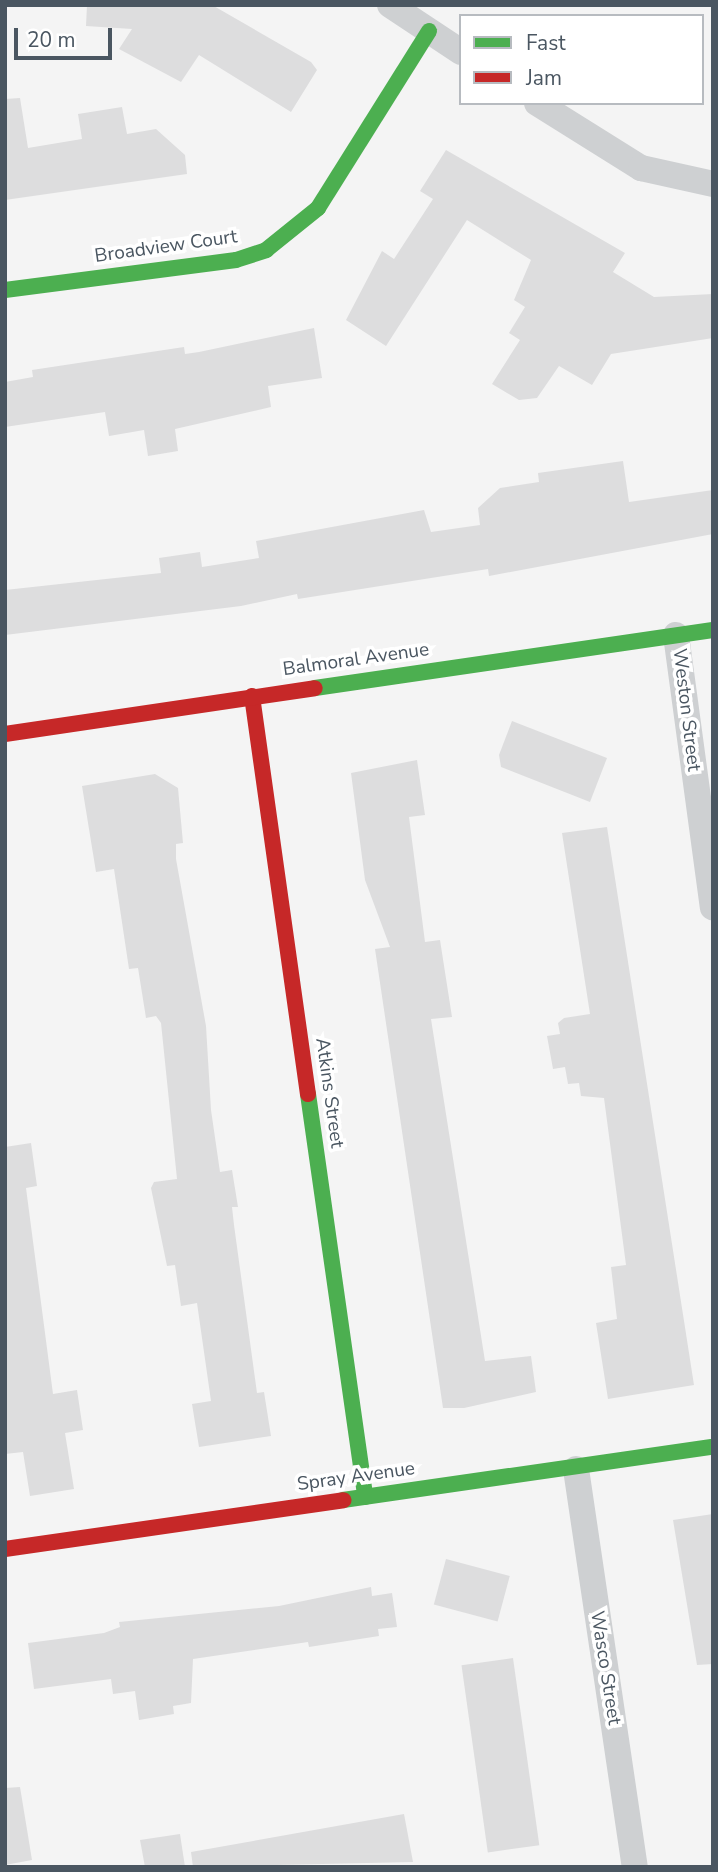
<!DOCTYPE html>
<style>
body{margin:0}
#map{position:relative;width:718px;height:1872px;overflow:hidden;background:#f4f4f4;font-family:"Nunito Sans",sans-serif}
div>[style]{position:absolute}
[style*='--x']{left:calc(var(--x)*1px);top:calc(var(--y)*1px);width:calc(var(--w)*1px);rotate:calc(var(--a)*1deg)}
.building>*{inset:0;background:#ddddde;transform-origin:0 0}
.street>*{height:26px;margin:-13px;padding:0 13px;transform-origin:13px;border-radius:13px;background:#ced0d2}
.fast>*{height:16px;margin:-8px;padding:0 8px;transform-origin:8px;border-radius:8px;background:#4caf50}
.jam>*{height:16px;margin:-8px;padding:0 8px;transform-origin:8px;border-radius:8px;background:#c62828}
span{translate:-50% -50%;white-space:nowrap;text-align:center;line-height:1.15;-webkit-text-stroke:7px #fff;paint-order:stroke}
.street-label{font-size:19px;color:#4a5661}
.frame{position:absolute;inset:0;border:7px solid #4a5661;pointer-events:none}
.legend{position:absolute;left:459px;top:14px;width:245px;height:91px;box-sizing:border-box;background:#fff;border:2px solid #b7bbc0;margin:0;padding:9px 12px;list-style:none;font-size:21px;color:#4a5661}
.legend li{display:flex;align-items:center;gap:14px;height:35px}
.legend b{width:35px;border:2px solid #b7bbc0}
.scale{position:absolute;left:14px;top:28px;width:98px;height:32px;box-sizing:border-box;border:4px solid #4a5661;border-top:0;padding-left:9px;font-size:21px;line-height:24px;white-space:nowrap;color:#4a5661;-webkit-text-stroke:5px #fff;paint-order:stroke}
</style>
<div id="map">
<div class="building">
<div style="clip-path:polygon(87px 5px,212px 5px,311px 62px,317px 70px,291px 112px,199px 55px,181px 82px,119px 49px,132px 29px,86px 26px)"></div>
<div style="clip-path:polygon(20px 98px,28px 148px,82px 139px,78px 114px,122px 107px,127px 134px,156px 129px,185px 155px,187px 174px,5px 200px,5px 99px)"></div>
<div style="clip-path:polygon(446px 150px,625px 253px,613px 272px,654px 297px,713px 294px,713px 338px,611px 354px,592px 385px,559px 366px,537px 398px,519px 400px,492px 384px,520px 340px,509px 333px,525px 307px,514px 300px,531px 260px,467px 220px,386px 346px,346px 320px,382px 251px,394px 259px,433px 199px,420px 191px)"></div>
<div style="clip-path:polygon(314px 328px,322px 378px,268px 386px,271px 407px,175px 429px,178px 451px,148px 456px,144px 430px,109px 436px,105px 412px,5px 427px,5px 382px,33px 377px,32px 370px,184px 347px,185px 354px,199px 352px)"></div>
<div style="clip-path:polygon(623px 461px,629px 502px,713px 490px,713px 534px,489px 576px,488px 569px,298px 599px,297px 594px,241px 606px,5px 635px,5px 590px,161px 573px,159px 558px,200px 552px,202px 567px,259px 558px,256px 541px,424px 510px,431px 532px,480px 525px,478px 508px,500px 488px,539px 482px,538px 473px)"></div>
<div style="clip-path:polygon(512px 721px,607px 758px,590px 802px,501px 767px,499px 755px)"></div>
<div style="clip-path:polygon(417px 760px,425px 815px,409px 817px,425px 942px,440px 940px,452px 1017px,431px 1019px,485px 1361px,531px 1356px,536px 1392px,464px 1408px,443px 1408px,375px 949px,390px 947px,365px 880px,351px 773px)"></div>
<div style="clip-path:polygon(155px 774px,178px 788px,183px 843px,176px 844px,176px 859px,206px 1026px,211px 1110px,220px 1172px,232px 1170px,238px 1207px,232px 1207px,234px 1225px,257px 1393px,264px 1392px,271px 1436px,199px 1447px,192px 1404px,211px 1401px,197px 1303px,181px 1306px,175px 1265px,167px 1266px,151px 1188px,154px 1182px,177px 1179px,161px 1023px,156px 1016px,146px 1018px,138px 968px,129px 969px,114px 869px,96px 872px,82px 786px)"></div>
<div style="clip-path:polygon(607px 827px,694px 1385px,608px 1399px,596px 1323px,617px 1319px,611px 1267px,626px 1265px,604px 1098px,581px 1096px,579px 1083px,568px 1084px,565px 1067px,553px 1069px,547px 1036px,560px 1034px,558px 1023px,564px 1018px,590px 1014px,562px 833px)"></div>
<div style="clip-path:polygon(31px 1143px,37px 1186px,26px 1188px,53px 1394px,77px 1390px,83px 1430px,65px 1433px,74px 1489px,30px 1496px,23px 1452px,5px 1454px,5px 1147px)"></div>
<div style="clip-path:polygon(713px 1514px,713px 1664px,697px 1665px,673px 1520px)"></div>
<div style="left:446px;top:1559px;width:66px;height:47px;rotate:15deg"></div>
<div style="clip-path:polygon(371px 1587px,372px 1596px,392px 1593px,397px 1627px,378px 1629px,379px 1636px,309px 1647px,308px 1642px,193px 1659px,191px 1703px,173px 1706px,174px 1714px,139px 1720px,135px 1691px,113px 1694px,111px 1679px,34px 1689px,28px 1643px,104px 1633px,120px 1627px,119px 1622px,279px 1606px)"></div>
<div style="left:513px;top:1658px;width:189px;height:52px;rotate:82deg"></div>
<div style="clip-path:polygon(20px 1787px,32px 1860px,5px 1865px,5px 1788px)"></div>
<div style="clip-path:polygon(404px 1814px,413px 1862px,193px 1867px,191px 1852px)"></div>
<div style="clip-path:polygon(180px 1834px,185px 1867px,145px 1867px,140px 1840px)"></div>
</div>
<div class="street">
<div style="--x:390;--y:5;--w:85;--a:33.5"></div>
<div style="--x:537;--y:103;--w:123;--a:32"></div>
<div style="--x:641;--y:168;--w:74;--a:12.5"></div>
<div style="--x:676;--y:635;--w:275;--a:82.3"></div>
<div style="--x:576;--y:1469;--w:402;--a:81.6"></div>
</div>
<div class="fast">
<div style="--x:5;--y:290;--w:233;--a:-7.4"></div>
<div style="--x:236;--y:260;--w:32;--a:-18"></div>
<div style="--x:266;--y:250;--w:67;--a:-38.9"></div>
<div style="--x:318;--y:208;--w:209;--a:-57.9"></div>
<div style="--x:315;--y:688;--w:402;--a:-8.3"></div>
<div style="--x:308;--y:1094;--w:407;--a:81.9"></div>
<div style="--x:343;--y:1500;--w:374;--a:-8.2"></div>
</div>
<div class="jam">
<div style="--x:252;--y:696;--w:402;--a:82"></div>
<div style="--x:5;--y:734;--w:313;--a:-8.4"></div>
<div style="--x:5;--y:1549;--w:342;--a:-8.2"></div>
</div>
<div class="street-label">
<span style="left:166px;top:247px;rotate:-8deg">Broadview Court</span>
<span style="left:356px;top:660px;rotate:-8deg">Balmoral Avenue</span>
<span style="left:686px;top:710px;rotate:83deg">Weston Street</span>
<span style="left:329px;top:1093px;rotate:82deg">Atkins Street</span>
<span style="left:356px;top:1477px;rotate:-8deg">Spray Avenue</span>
<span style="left:605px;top:1668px;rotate:81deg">Wasco Street</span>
</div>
<div class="frame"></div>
<ul class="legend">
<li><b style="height:9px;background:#4caf50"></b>Fast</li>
<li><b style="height:9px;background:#c62828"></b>Jam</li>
</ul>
<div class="scale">20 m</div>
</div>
